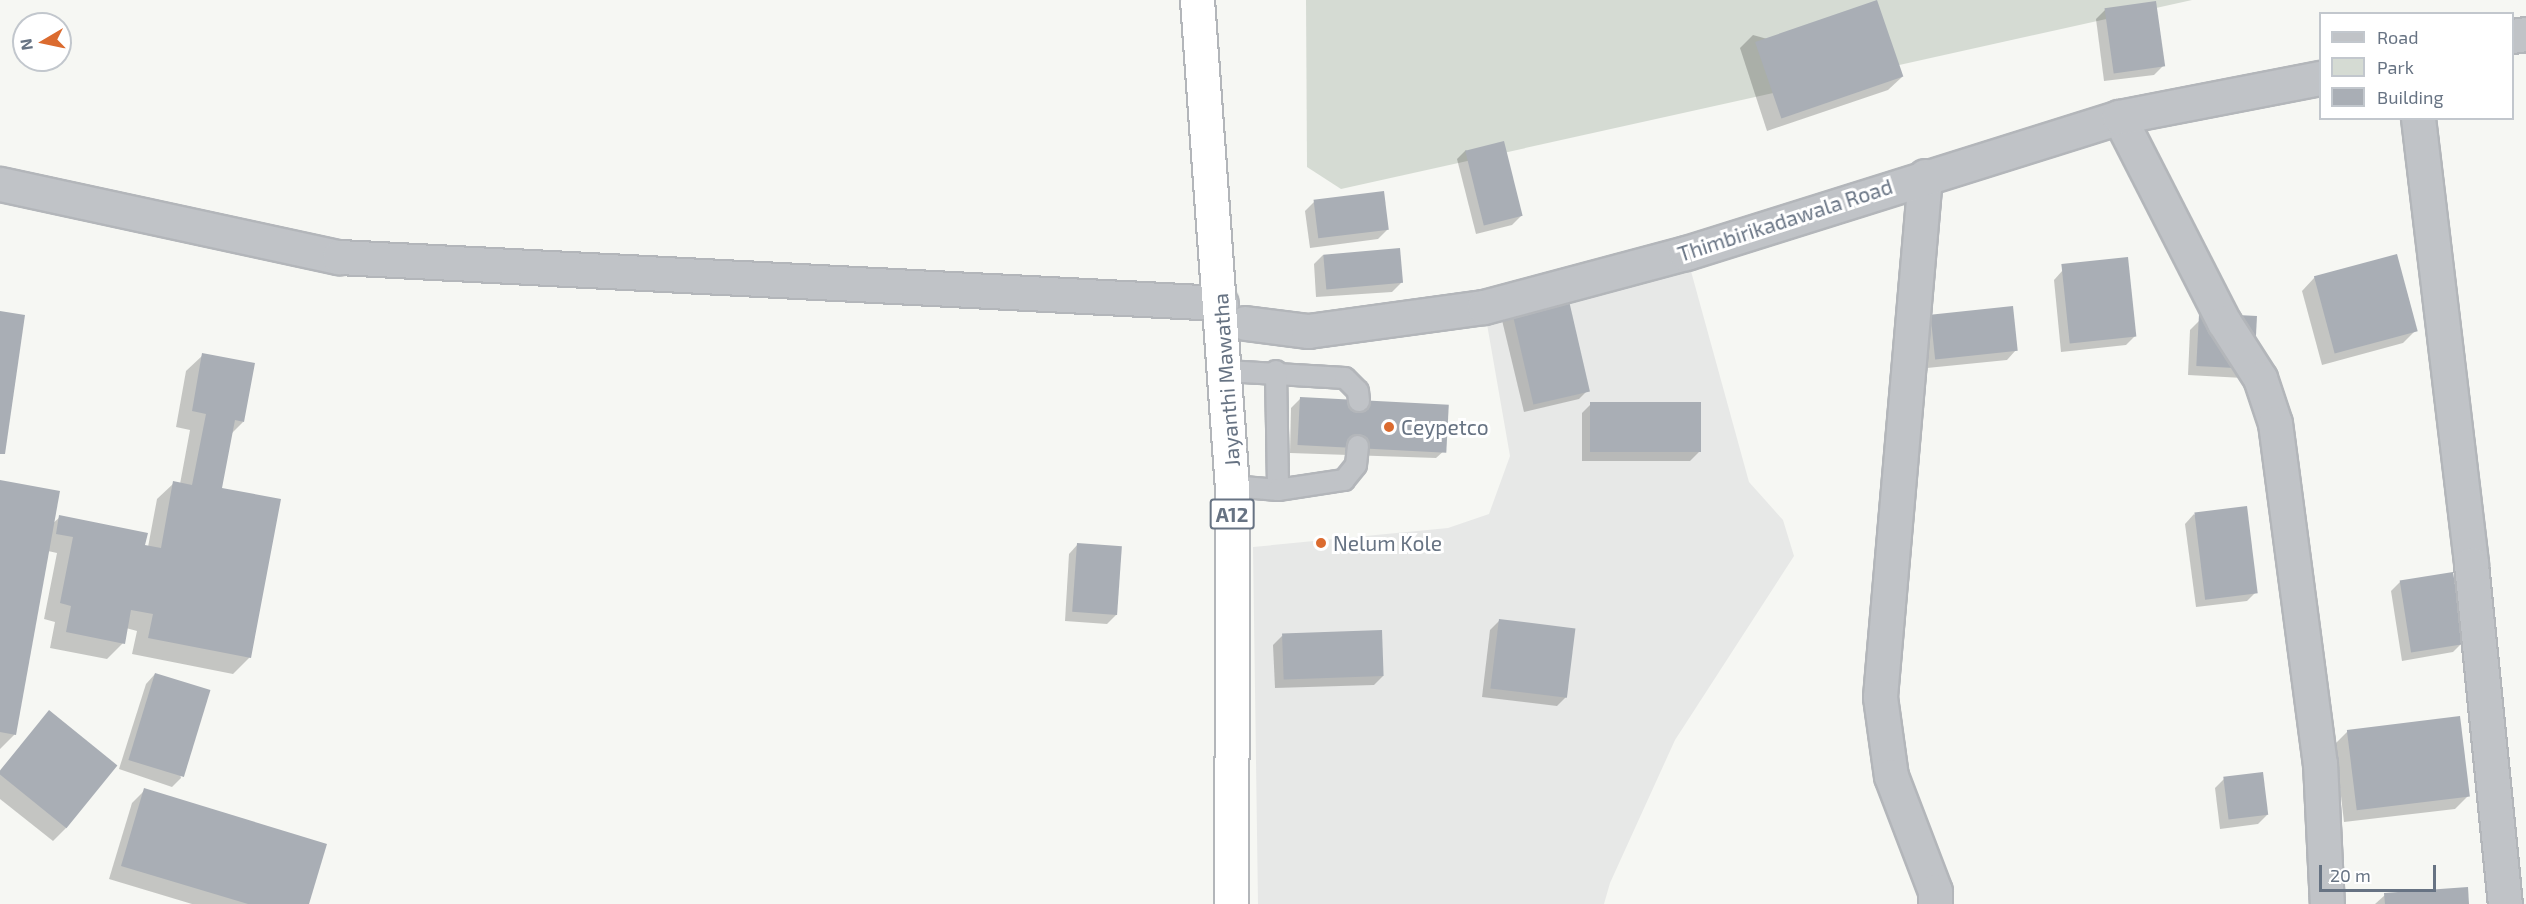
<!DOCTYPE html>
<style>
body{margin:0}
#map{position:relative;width:2526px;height:904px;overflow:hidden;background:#f6f7f3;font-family:"Exo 2",sans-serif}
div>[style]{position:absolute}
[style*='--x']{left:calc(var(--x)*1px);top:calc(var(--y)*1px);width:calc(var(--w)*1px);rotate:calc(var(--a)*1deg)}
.built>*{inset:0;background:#e7e8e7}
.green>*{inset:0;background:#d5dbd3}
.shadow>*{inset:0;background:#0003}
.building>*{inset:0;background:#a9aeb5;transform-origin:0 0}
.roads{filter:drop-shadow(2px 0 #b3b6ba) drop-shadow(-2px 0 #b3b6ba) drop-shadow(0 2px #b3b6ba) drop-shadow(0 -2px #b3b6ba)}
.lane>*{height:20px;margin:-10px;padding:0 10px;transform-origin:10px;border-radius:10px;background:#c0c3c7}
.street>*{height:33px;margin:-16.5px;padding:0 16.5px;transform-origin:16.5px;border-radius:16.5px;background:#c0c3c7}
.highway>*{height:33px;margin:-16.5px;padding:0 16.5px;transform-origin:16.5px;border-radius:16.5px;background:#fff}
.dots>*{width:16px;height:16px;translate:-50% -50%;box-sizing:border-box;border:3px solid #fff;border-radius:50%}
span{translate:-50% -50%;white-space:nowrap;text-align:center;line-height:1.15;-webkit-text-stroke:6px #fff;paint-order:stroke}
.shield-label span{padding:2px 4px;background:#fff;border:2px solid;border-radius:4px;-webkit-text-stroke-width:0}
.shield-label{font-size:20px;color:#677383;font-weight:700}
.street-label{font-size:21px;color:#677383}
.poi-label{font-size:21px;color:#677383}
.left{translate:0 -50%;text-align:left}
.legend{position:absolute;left:2319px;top:12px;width:195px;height:108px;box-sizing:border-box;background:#fff;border:2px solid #c2c7cd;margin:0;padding:8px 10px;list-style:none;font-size:18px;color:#677383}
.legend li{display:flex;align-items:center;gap:12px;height:30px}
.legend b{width:30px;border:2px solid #c2c7cd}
.north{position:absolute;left:12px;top:12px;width:60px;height:60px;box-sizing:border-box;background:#fff;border:2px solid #c2c7cd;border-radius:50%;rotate:261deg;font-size:16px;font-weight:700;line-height:24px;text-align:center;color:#677383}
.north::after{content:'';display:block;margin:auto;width:21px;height:27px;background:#db6b2f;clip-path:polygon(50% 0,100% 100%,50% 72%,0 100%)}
.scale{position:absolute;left:2319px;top:865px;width:117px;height:27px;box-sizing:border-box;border:3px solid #677383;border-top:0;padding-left:8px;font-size:18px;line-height:21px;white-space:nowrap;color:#677383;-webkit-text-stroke:4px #fff;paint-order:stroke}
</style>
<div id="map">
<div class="built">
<div style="clip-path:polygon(1686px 253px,1749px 482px,1783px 520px,1794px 556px,1675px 740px,1610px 883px,1604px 904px,1258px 904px,1253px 547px,1448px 528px,1489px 514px,1510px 456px,1484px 307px)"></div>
</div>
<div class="green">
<div style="clip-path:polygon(1306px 0,2192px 0,1341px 189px,1307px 167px)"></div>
</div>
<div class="shadow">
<div style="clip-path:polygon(2105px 10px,2163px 66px,2154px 75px,2104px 81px,2096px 19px)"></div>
<div style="clip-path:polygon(1753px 35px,1902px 77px,1888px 90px,1767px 131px,1740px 48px)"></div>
<div style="clip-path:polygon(1466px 150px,1521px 216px,1512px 225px,1476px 234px,1457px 159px)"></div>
<div style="clip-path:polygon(1314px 202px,1387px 230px,1378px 239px,1310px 248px,1305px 211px)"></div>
<div style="clip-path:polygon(1323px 255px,1401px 283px,1392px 292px,1316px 297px,1314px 264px)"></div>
<div style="clip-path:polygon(2063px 270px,2135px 336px,2126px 345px,2061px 352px,2054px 280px)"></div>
<div style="clip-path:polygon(2315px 277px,2416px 330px,2403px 343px,2322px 365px,2302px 291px)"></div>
<div style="clip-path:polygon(1510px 307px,1588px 390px,1579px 399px,1524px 412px,1501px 316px)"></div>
<div style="clip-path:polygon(1931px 316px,2016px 350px,2007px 360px,1927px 368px,1922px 325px)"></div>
<div style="clip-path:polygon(2200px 320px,2243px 378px,2188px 375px,2190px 330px)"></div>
<div style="clip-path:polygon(203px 355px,243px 422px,231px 434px,220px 489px,250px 657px,233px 674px,132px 654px,137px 631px,126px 628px,123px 643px,107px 659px,50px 648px,55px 622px,44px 619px,57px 553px,48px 551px,15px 734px,0 749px,0 481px,52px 524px,60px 517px,148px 547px,157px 499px,174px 483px,180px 484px,190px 430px,176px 427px,186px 371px)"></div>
<div style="clip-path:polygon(1300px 399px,1446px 449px,1436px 458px,1290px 453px,1291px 408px)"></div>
<div style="clip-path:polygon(1591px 404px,1699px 452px,1690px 461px,1582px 461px,1582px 413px)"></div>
<div style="clip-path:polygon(2194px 514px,2256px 592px,2247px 601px,2196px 607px,2185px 524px)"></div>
<div style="clip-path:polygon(1078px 544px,1117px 614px,1107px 624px,1065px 621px,1069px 554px)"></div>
<div style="clip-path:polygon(2400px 582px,2462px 643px,2453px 652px,2402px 661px,2391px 591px)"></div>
<div style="clip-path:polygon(1499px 621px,1566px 697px,1557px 706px,1482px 697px,1490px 630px)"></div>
<div style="clip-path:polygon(1282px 636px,1383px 676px,1374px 685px,1275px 688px,1273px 645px)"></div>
<div style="clip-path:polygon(155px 674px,181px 778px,172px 787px,119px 769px,146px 684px)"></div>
<div style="clip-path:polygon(49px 712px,66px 828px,53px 841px,0 799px,0 771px)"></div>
<div style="clip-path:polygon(2348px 731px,2468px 796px,2455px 809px,2344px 822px,2335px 744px)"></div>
<div style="clip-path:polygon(2224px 779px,2267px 815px,2258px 824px,2220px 829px,2215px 788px)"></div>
<div style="clip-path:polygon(145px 790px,307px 904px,192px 904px,109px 879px,132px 803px)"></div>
<div style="clip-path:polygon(2385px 895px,2468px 904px,2375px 904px)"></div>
</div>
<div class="building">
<div style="left:1877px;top:0;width:81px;height:129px;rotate:71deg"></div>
<div style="left:2156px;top:1px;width:66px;height:52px;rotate:82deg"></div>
<div style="left:1504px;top:141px;width:77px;height:40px;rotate:76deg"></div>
<div style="left:1384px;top:191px;width:39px;height:71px;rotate:83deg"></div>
<div style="left:1400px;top:248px;width:35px;height:77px;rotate:85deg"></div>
<div style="left:2397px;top:254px;width:80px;height:86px;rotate:75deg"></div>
<div style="left:2128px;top:257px;width:80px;height:67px;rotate:84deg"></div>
<div style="left:1567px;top:292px;width:102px;height:58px;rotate:77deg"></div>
<div style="left:2013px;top:306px;width:45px;height:83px;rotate:84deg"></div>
<div style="clip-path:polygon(0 311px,25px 315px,5px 454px,0 454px)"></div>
<div style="left:2257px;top:316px;width:53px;height:58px;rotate:93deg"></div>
<div style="clip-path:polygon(202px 353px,255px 363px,244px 422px,235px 420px,222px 488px,281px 499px,251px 658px,148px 638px,153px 614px,131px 610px,125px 644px,66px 632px,71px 606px,60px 603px,73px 537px,56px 534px,59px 515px,148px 533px,145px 545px,161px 548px,173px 481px,192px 485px,206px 414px,192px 411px)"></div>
<div style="left:1300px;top:397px;width:149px;height:48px;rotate:3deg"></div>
<div style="left:1590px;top:402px;width:111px;height:50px"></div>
<div style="clip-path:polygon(0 480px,60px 491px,16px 735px,0 732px)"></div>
<div style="left:2247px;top:506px;width:88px;height:53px;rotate:83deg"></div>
<div style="left:1077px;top:543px;width:45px;height:69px;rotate:4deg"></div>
<div style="left:2453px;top:572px;width:73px;height:54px;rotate:81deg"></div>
<div style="left:1499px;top:619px;width:77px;height:70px;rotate:7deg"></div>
<div style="left:1382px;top:630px;width:46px;height:100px;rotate:88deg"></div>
<div style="left:155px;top:673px;width:58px;height:91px;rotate:17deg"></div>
<div style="left:49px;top:710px;width:88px;height:81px;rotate:39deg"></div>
<div style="left:2460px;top:716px;width:81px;height:114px;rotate:83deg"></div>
<div style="left:2263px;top:772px;width:43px;height:40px;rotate:83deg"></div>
<div style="clip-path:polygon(144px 788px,327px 844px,309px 904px,248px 904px,121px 866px)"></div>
<div style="clip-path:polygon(2468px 887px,2469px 904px,2385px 904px,2384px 893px)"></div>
</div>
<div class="roads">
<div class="lane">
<div style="--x:1226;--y:371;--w:119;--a:3.4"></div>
<div style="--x:1345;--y:378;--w:18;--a:45"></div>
<div style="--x:1358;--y:391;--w:10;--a:84"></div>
<div style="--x:1276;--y:371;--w:119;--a:89"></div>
<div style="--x:1232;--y:486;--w:46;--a:5"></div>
<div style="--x:1278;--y:490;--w:67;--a:-8.6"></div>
<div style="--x:1344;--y:480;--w:19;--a:-51"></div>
<div style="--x:1356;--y:465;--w:19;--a:-84"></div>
</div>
<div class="street">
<div style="--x:2512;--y:36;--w:14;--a:-8"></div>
<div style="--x:2119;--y:117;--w:230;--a:62.9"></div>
<div style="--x:2224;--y:322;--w:67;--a:57.3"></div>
<div style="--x:2260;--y:378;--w:47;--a:71.6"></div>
<div style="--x:2275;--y:423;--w:343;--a:82.5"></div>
<div style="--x:2320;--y:763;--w:141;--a:87.2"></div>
<div style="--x:2418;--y:118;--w:449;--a:83.2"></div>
<div style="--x:2471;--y:564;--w:342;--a:84.3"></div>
<div style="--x:1925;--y:176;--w:523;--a:94.94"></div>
<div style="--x:1880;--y:697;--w:80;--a:82.1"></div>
<div style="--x:1891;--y:776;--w:123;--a:69.1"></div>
<div style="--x:1935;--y:891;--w:13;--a:90"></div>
<div style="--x:0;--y:184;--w:347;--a:12.2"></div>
<div style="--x:339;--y:257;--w:883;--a:2.99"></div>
<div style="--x:1245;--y:323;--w:64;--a:7.2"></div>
<div style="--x:1308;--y:331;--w:178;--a:-7.8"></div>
<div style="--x:1484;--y:307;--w:209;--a:-15"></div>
<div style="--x:1686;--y:253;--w:454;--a:-17.4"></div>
<div style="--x:2119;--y:117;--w:205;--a:-11"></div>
</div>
<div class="highway">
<div style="--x:1197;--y:0;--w:487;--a:85.9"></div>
<div style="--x:1232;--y:486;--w:418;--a:90.1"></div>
</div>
</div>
<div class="dots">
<div style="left:1389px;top:427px;background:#db6b2f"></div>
<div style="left:1321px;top:543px;background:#db6b2f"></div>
</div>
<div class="shield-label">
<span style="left:1232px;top:514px">A12</span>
</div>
<div class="street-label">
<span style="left:1785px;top:220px;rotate:-18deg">Thimbirikadawala Road</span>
<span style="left:1226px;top:380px;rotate:-94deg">Jayanthi Mawatha</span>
</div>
<div class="poi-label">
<span class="left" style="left:1401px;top:427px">Ceypetco</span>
<span class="left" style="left:1333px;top:543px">Nelum Kole</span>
</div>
<ul class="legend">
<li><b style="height:8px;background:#c0c3c7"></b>Road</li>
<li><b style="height:16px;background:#d5dbd3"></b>Park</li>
<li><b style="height:16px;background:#a9aeb5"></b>Building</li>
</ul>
<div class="north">N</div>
<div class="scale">20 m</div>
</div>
